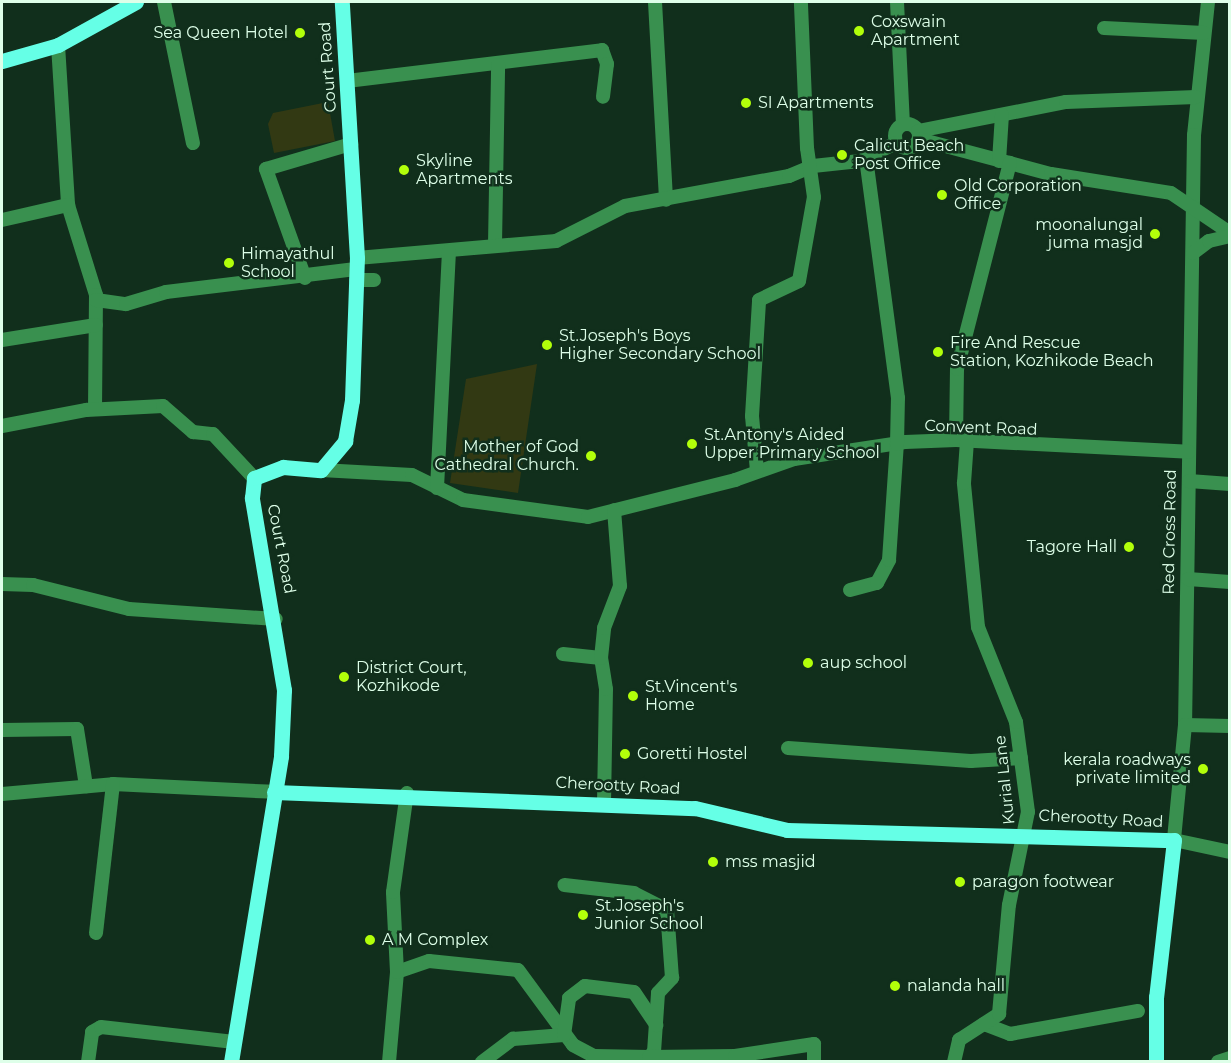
<!DOCTYPE html>
<style>
body{margin:0}
#map{position:relative;width:1231px;height:1063px;overflow:hidden;background:#112f1c;font-family:Montserrat,sans-serif}
div>[style]{position:absolute}
[style*='--x']{left:calc(var(--x)*1px);top:calc(var(--y)*1px);width:calc(var(--w)*1px);rotate:calc(var(--a)*1deg)}
.green>*{inset:0;background:#323913}
.minor>*{height:14px;margin:-7px;padding:0 7px;transform-origin:7px;border-radius:7px;background:#39904f}
.minor>.ring{margin:-7px;padding:0;box-sizing:content-box;background:none;border:14px solid #39904f;border-radius:50%}
.major>*{height:15px;margin:-7.5px;padding:0 7.5px;transform-origin:7.5px;border-radius:7.5px;background:#65ffe6}
.dots>*{width:16px;height:16px;translate:-50% -50%;box-sizing:border-box;border:3px solid #112f1c;border-radius:50%}
span{translate:-50% -50%;white-space:nowrap;text-align:center;line-height:1.15;-webkit-text-stroke:5px #112f1c;paint-order:stroke}
.poi-label{font-size:16px;color:#deffe9}
.left{translate:0 -50%;text-align:left}
.right{translate:-100% -50%;text-align:right}
.street-label{font-size:16px;color:#deffe9}
.frame{position:absolute;inset:0;border:3px solid #deffe9;pointer-events:none}
</style>
<div id="map">
<div class="green">
<div style="clip-path:polygon(328px 102px,335px 141px,274px 153px,268px 124px,273px 113px)"></div>
<div style="clip-path:polygon(537px 364px,518px 493px,450px 483px,466px 379px)"></div>
</div>
<div class="minor">
<div style="--x:164;--y:2;--w:144;--a:78.4"></div>
<div style="--x:655;--y:2;--w:198;--a:86.8"></div>
<div style="--x:897;--y:2;--w:122;--a:87.2"></div>
<div style="--x:1208;--y:2;--w:134;--a:96"></div>
<div style="--x:1194;--y:135;--w:590;--a:90.87"></div>
<div style="--x:1185;--y:725;--w:116;--a:95.5"></div>
<div style="--x:1174;--y:840;--w:57;--a:12.1"></div>
<div style="--x:1104;--y:28;--w:100;--a:2.9"></div>
<div style="--x:58;--y:45;--w:160;--a:86.4"></div>
<div style="--x:68;--y:205;--w:94;--a:72.7"></div>
<div style="--x:96;--y:295;--w:114;--a:90.5"></div>
<div style="--x:347;--y:81;--w:257;--a:-6.9"></div>
<div style="--x:602;--y:50;--w:15;--a:70"></div>
<div style="--x:607;--y:64;--w:33;--a:97"></div>
<div class="ring" style="left:895px;top:124px;width:10px;height:10px"></div>
<div style="--x:918;--y:131;--w:151;--a:-11.1"></div>
<div style="--x:1066;--y:102;--w:130;--a:-2.2"></div>
<div style="--x:919;--y:139;--w:137;--a:14.9"></div>
<div style="--x:1051;--y:174;--w:121;--a:9"></div>
<div style="--x:1171;--y:193;--w:71;--a:34.1"></div>
<div style="--x:999;--y:161;--w:46;--a:-86.3"></div>
<div style="--x:2;--y:220;--w:68;--a:-12.8"></div>
<div style="--x:495;--y:244;--w:179;--a:-89"></div>
<div style="--x:1193;--y:253;--w:20;--a:-37"></div>
<div style="--x:1209;--y:241;--w:22;--a:-13"></div>
<div style="--x:357;--y:258;--w:200;--a:-4.9"></div>
<div style="--x:556;--y:241;--w:77;--a:-26.9"></div>
<div style="--x:625;--y:206;--w:167;--a:-10.4"></div>
<div style="--x:789;--y:176;--w:26;--a:-23"></div>
<div style="--x:813;--y:166;--w:47;--a:-6.1"></div>
<div style="--x:860;--y:161;--w:40;--a:-26.6"></div>
<div style="--x:305;--y:278;--w:116;--a:-109.7"></div>
<div style="--x:266;--y:169;--w:89;--a:-16.4"></div>
<div style="--x:356;--y:280;--w:18;--a:0"></div>
<div style="--x:96;--y:300;--w:30;--a:8"></div>
<div style="--x:126;--y:304;--w:42;--a:-16.7"></div>
<div style="--x:166;--y:292;--w:191;--a:-6.9"></div>
<div style="--x:2;--y:340;--w:95;--a:-9.1"></div>
<div style="--x:2;--y:426;--w:86;--a:-10.8"></div>
<div style="--x:86;--y:410;--w:77;--a:-3"></div>
<div style="--x:163;--y:406;--w:40;--a:41"></div>
<div style="--x:193;--y:432;--w:20;--a:6"></div>
<div style="--x:213;--y:434;--w:60;--a:47"></div>
<div style="--x:956;--y:440;--w:71;--a:-89.2"></div>
<div style="--x:957;--y:369;--w:213;--a:-75.6"></div>
<div style="--x:321;--y:470;--w:91;--a:3.1"></div>
<div style="--x:412;--y:475;--w:57;--a:26.1"></div>
<div style="--x:463;--y:500;--w:126;--a:7.7"></div>
<div style="--x:588;--y:517;--w:152;--a:-14.1"></div>
<div style="--x:735;--y:480;--w:63;--a:-19.6"></div>
<div style="--x:794;--y:459;--w:112;--a:-8.7"></div>
<div style="--x:905;--y:442;--w:51;--a:-2.2"></div>
<div style="--x:956;--y:440;--w:233;--a:2.9"></div>
<div style="--x:757;--y:471;--w:55;--a:-95.2"></div>
<div style="--x:752;--y:416;--w:116;--a:-86.5"></div>
<div style="--x:759;--y:300;--w:44;--a:-25.4"></div>
<div style="--x:799;--y:281;--w:85;--a:-79.9"></div>
<div style="--x:814;--y:197;--w:49;--a:-98.1"></div>
<div style="--x:807;--y:148;--w:146;--a:-92.4"></div>
<div style="--x:1189;--y:481;--w:41;--a:4.2"></div>
<div style="--x:437;--y:488;--w:237;--a:-87.1"></div>
<div style="--x:1188;--y:579;--w:42;--a:4.1"></div>
<div style="--x:2;--y:584;--w:31;--a:2"></div>
<div style="--x:33;--y:585;--w:99;--a:14"></div>
<div style="--x:129;--y:609;--w:147;--a:3.9"></div>
<div style="--x:850;--y:590;--w:28;--a:-15"></div>
<div style="--x:877;--y:583;--w:26;--a:-62"></div>
<div style="--x:889;--y:560;--w:116;--a:-86.1"></div>
<div style="--x:897;--y:444;--w:46;--a:-88.8"></div>
<div style="--x:898;--y:398;--w:241;--a:-97.6"></div>
<div style="--x:563;--y:654;--w:38;--a:6"></div>
<div style="--x:1185;--y:725;--w:45;--a:1.3"></div>
<div style="--x:2;--y:730;--w:75;--a:-0.8"></div>
<div style="--x:77;--y:729;--w:58;--a:81"></div>
<div style="--x:788;--y:748;--w:183;--a:4.1"></div>
<div style="--x:971;--y:761;--w:50;--a:-3.4"></div>
<div style="--x:2;--y:794;--w:111;--a:-5.1"></div>
<div style="--x:113;--y:784;--w:161;--a:2.8"></div>
<div style="--x:604;--y:803;--w:114;--a:-89"></div>
<div style="--x:606;--y:689;--w:31;--a:-99"></div>
<div style="--x:601;--y:658;--w:30;--a:-84"></div>
<div style="--x:604;--y:628;--w:45;--a:-69.1"></div>
<div style="--x:620;--y:586;--w:76;--a:-94.5"></div>
<div style="--x:96;--y:933;--w:150;--a:-83.5"></div>
<div style="--x:397;--y:972;--w:34;--a:-19"></div>
<div style="--x:429;--y:961;--w:89;--a:5.8"></div>
<div style="--x:518;--y:970;--w:93;--a:53.7"></div>
<div style="--x:573;--y:1045;--w:24;--a:28"></div>
<div style="--x:594;--y:1056;--w:55;--a:1"></div>
<div style="--x:649;--y:1057;--w:7;--a:-45"></div>
<div style="--x:654;--y:1052;--w:59;--a:-86.1"></div>
<div style="--x:658;--y:993;--w:21;--a:-47"></div>
<div style="--x:672;--y:978;--w:68;--a:-94.2"></div>
<div style="--x:667;--y:910;--w:37;--a:-153"></div>
<div style="--x:634;--y:893;--w:70;--a:-173.5"></div>
<div style="--x:984;--y:1024;--w:28;--a:21"></div>
<div style="--x:1010;--y:1034;--w:130;--a:-10.2"></div>
<div style="--x:649;--y:1057;--w:86;--a:-0.7"></div>
<div style="--x:735;--y:1056;--w:80;--a:-8.6"></div>
<div style="--x:814;--y:1044;--w:18;--a:90"></div>
<div style="--x:88;--y:1062;--w:30;--a:-82"></div>
<div style="--x:92;--y:1032;--w:10;--a:-29"></div>
<div style="--x:101;--y:1027;--w:134;--a:6.4"></div>
<div style="--x:389;--y:1062;--w:90;--a:-84.9"></div>
<div style="--x:397;--y:972;--w:80;--a:-92.9"></div>
<div style="--x:393;--y:892;--w:100;--a:-82"></div>
<div style="--x:482;--y:1062;--w:39;--a:-37"></div>
<div style="--x:513;--y:1039;--w:51;--a:-4.5"></div>
<div style="--x:564;--y:1035;--w:37;--a:-82"></div>
<div style="--x:569;--y:998;--w:20;--a:-37"></div>
<div style="--x:585;--y:986;--w:49;--a:7"></div>
<div style="--x:634;--y:992;--w:40;--a:56"></div>
<div style="--x:954;--y:1062;--w:23;--a:-77"></div>
<div style="--x:959;--y:1040;--w:48;--a:-33"></div>
<div style="--x:999;--y:1014;--w:109;--a:-84.8"></div>
<div style="--x:1009;--y:905;--w:95;--a:-78.5"></div>
<div style="--x:1028;--y:812;--w:91;--a:-97.6"></div>
<div style="--x:1016;--y:722;--w:102;--a:-111.8"></div>
<div style="--x:978;--y:627;--w:145;--a:-95.6"></div>
<div style="--x:964;--y:483;--w:42;--a:-85.9"></div>
<div style="--x:1218;--y:1062;--w:13;--a:-18"></div>
</div>
<div class="major">
<div style="--x:2;--y:61;--w:58;--a:-15.9"></div>
<div style="--x:58;--y:45;--w:89;--a:-28.9"></div>
<div style="--x:274;--y:792;--w:421;--a:2.2"></div>
<div style="--x:695;--y:808;--w:95;--a:13.4"></div>
<div style="--x:787;--y:830;--w:387;--a:1.5"></div>
<div style="--x:1174;--y:840;--w:158;--a:96.5"></div>
<div style="--x:1156;--y:997;--w:65;--a:90"></div>
<div style="--x:231;--y:1062;--w:310;--a:-80.7"></div>
<div style="--x:281;--y:756;--w:66;--a:-87.4"></div>
<div style="--x:284;--y:690;--w:195;--a:-99.5"></div>
<div style="--x:252;--y:498;--w:20;--a:-84"></div>
<div style="--x:254;--y:478;--w:31;--a:-21"></div>
<div style="--x:283;--y:467;--w:38;--a:5"></div>
<div style="--x:321;--y:470;--w:38;--a:-50"></div>
<div style="--x:345;--y:441;--w:42;--a:-80.3"></div>
<div style="--x:352;--y:400;--w:142;--a:-88"></div>
<div style="--x:357;--y:258;--w:256;--a:-93.4"></div>
</div>
<div class="dots">
<div style="left:859px;top:31px;background:#b2ff0a"></div>
<div style="left:300px;top:33px;background:#b2ff0a"></div>
<div style="left:746px;top:103px;background:#b2ff0a"></div>
<div style="left:842px;top:155px;background:#b2ff0a"></div>
<div style="left:404px;top:170px;background:#b2ff0a"></div>
<div style="left:942px;top:195px;background:#b2ff0a"></div>
<div style="left:1155px;top:234px;background:#b2ff0a"></div>
<div style="left:229px;top:263px;background:#b2ff0a"></div>
<div style="left:547px;top:345px;background:#b2ff0a"></div>
<div style="left:938px;top:352px;background:#b2ff0a"></div>
<div style="left:692px;top:444px;background:#b2ff0a"></div>
<div style="left:591px;top:456px;background:#b2ff0a"></div>
<div style="left:1129px;top:547px;background:#b2ff0a"></div>
<div style="left:808px;top:663px;background:#b2ff0a"></div>
<div style="left:344px;top:677px;background:#b2ff0a"></div>
<div style="left:633px;top:696px;background:#b2ff0a"></div>
<div style="left:625px;top:754px;background:#b2ff0a"></div>
<div style="left:1203px;top:769px;background:#b2ff0a"></div>
<div style="left:713px;top:862px;background:#b2ff0a"></div>
<div style="left:960px;top:882px;background:#b2ff0a"></div>
<div style="left:583px;top:915px;background:#b2ff0a"></div>
<div style="left:370px;top:940px;background:#b2ff0a"></div>
<div style="left:895px;top:986px;background:#b2ff0a"></div>
</div>
<div class="poi-label">
<span class="left" style="left:871px;top:31px">Coxswain<br>Apartment</span>
<span class="right" style="left:288px;top:33px">Sea Queen Hotel</span>
<span class="left" style="left:758px;top:103px">SI Apartments</span>
<span class="left" style="left:854px;top:155px">Calicut Beach<br>Post Office</span>
<span class="left" style="left:416px;top:170px">Skyline<br>Apartments</span>
<span class="left" style="left:954px;top:195px">Old Corporation<br>Office</span>
<span class="right" style="left:1143px;top:234px">moonalungal<br>juma masjd</span>
<span class="left" style="left:241px;top:263px">Himayathul<br>School</span>
<span class="left" style="left:559px;top:345px">St.Joseph's Boys<br>Higher Secondary School</span>
<span class="left" style="left:950px;top:352px">Fire And Rescue<br>Station, Kozhikode Beach</span>
<span class="left" style="left:704px;top:444px">St.Antony's Aided<br>Upper Primary School</span>
<span class="right" style="left:579px;top:456px">Mother of God<br>Cathedral Church.</span>
<span class="right" style="left:1117px;top:547px">Tagore Hall</span>
<span class="left" style="left:820px;top:663px">aup school</span>
<span class="left" style="left:356px;top:677px">District Court,<br>Kozhikode</span>
<span class="left" style="left:645px;top:696px">St.Vincent's<br>Home</span>
<span class="left" style="left:637px;top:754px">Goretti Hostel</span>
<span class="right" style="left:1191px;top:769px">kerala roadways<br>private limited</span>
<span class="left" style="left:725px;top:862px">mss masjid</span>
<span class="left" style="left:972px;top:882px">paragon footwear</span>
<span class="left" style="left:595px;top:915px">St.Joseph's<br>Junior School</span>
<span class="left" style="left:382px;top:940px">A M Complex</span>
<span class="left" style="left:907px;top:986px">nalanda hall</span>
</div>
<div class="street-label">
<span style="left:328px;top:67px;rotate:-94deg">Court Road</span>
<span style="left:981px;top:428px;rotate:2deg">Convent Road</span>
<span style="left:1170px;top:532px;rotate:-89deg">Red Cross Road</span>
<span style="left:281px;top:549px;rotate:79deg">Court Road</span>
<span style="left:1005px;top:780px;rotate:-96deg">Kurial Lane</span>
<span style="left:618px;top:786px;rotate:3deg">Cherootty Road</span>
<span style="left:1101px;top:819px;rotate:3deg">Cherootty Road</span>
</div>
<div class="frame"></div>
</div>
